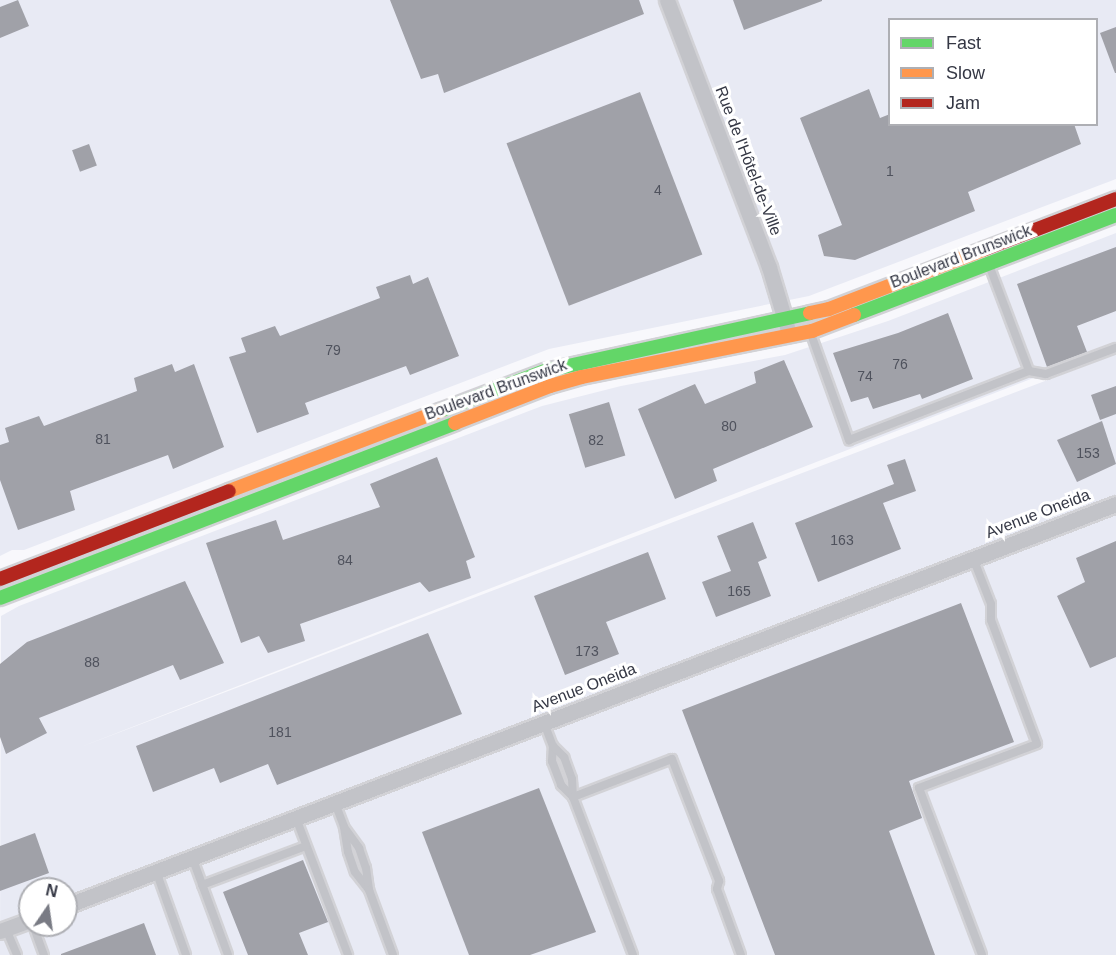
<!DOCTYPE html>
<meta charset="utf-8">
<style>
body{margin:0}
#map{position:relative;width:1116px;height:955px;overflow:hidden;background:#f8f8fc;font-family:Arial,sans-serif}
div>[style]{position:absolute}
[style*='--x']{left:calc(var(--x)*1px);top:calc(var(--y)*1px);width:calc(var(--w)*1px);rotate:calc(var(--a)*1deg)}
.built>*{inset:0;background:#e8eaf4}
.building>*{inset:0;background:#a0a1a8;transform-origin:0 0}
.roads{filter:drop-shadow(2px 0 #d2d2d6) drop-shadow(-2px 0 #d2d2d6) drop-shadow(0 2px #d2d2d6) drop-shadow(0 -2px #d2d2d6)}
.lane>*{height:8px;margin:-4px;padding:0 4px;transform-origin:4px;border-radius:4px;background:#c2c3c8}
.street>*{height:15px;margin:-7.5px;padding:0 7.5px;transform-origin:7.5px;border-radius:7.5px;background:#c2c3c8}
.fast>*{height:14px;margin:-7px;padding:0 7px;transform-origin:7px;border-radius:7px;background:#63d668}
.slow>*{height:14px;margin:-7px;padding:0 7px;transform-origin:7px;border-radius:7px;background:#ff974d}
.jam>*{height:14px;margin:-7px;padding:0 7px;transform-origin:7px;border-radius:7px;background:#b3261e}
span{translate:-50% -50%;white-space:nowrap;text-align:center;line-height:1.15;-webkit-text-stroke:6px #fff;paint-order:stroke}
.number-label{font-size:14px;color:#4f525d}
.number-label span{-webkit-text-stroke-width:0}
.street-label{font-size:16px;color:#343744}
.legend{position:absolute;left:888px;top:18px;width:210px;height:108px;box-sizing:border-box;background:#fff;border:2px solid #aeafb4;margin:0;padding:8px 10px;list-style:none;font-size:18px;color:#343744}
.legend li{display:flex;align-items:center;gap:12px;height:30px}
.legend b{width:30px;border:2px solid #aeafb4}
.north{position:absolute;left:18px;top:877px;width:60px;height:60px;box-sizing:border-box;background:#fff;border:2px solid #aeafb4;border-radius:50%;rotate:13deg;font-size:16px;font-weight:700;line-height:24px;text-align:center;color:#343744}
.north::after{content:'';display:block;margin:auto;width:21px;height:27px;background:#797b84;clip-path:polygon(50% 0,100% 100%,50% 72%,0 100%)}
</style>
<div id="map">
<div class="built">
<div style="clip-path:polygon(evenodd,0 0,1116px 0,1116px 179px,809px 296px,549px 349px,24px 550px,12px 550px,0 556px,0 0,890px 20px,1096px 20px,1096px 124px,890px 124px,890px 20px)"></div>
<div style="clip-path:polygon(evenodd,1116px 233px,1116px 346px,78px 748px,1116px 354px,1116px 955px,0 955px,1px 616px,19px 606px,542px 406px,621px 386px,785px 355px,888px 321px,1116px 233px,30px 889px,66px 889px,66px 925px,30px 925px,30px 889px)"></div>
</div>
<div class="building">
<div style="clip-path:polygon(18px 0,29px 26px,0 38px,0 7px)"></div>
<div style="clip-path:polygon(390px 0,639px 0,644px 14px,444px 93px,438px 74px,421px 79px)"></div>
<div style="clip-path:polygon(733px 0,822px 0,822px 1px,744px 30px)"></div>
<div style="clip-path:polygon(1116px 27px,1116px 73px,1115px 73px,1100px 33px)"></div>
<div style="clip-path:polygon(869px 89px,880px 118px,890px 114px,890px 124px,1074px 124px,1081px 144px,968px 192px,975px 211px,855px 260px,824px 256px,818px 235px,842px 225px,800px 118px)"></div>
<div style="left:640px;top:92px;width:174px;height:143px;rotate:69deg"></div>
<div style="left:89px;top:144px;width:23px;height:18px;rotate:70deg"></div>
<div style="clip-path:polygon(1116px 247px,1116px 311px,1077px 326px,1087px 352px,1047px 367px,1017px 284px)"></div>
<div style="clip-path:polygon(410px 275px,413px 284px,428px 277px,459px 356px,410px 375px,406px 366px,305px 403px,309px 414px,257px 433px,229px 357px,246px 352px,241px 338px,275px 326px,280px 336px,380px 298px,376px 287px)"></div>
<div style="clip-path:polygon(948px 313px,973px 379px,922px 399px,920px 394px,873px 409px,868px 397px,851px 402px,833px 353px,898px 333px)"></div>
<div style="clip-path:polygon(784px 360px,813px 427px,713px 469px,717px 481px,675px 499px,638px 409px,695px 384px,705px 404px,756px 383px,754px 372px)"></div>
<div style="clip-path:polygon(172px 364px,175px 372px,194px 364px,224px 447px,173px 469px,168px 455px,70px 491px,75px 510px,18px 530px,0 480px,0 445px,9px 442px,5px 428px,39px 416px,44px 426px,137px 391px,134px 378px)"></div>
<div style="clip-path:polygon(1116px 386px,1116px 414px,1100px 420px,1091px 395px)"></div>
<div style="left:609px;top:402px;width:56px;height:42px;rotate:73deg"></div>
<div style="clip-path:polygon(1102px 421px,1116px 464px,1077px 482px,1057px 440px)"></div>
<div style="clip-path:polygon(437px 457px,475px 557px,466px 561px,471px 578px,429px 592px,420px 582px,300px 624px,305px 641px,268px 653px,259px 636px,241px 643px,206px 543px,276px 520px,283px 540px,380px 507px,370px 484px)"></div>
<div style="clip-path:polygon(905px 459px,916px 491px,883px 503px,901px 549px,818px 582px,795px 523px,894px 484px,887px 465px)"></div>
<div style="clip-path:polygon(753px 522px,767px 558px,758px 562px,771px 596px,716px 617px,702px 582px,731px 571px,717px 536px)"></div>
<div style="clip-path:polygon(1116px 541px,1116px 657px,1090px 668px,1057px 596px,1085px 582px,1076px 558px)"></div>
<div style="clip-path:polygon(648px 552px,666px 599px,606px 622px,619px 654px,565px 675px,534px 596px)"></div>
<div style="clip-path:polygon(185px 581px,224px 663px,180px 680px,173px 665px,39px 718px,47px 733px,6px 754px,0 737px,0 664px,27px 642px)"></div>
<div style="clip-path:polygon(961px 603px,1014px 742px,909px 781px,922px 818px,889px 831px,935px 955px,775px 955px,682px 710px)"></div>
<div style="clip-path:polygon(428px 633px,462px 714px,277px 785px,268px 764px,220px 783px,214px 768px,153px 792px,136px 746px)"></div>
<div style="clip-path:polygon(539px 788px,596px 932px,530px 955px,469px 955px,422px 832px)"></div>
<div style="clip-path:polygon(35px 833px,49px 873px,0 891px,0 846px)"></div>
<div style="clip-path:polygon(303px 860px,328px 922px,299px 933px,308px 955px,248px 955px,223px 892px)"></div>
<div style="clip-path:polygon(144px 923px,156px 955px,61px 955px,61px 954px)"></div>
</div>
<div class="roads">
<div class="lane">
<div style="--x:989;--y:265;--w:113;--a:69.3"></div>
<div style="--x:811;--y:334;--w:113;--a:70.3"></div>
<div style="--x:849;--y:440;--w:193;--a:-21"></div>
<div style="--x:1029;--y:371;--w:17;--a:10"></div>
<div style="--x:1046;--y:374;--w:75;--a:-20.4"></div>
<div style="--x:973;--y:558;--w:49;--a:68.6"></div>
<div style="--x:991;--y:604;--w:16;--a:90"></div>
<div style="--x:991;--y:620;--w:132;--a:69.6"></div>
<div style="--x:1037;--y:744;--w:126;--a:159.6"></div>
<div style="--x:919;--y:788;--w:178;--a:69.3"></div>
<div style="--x:544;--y:723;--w:25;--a:69"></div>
<div style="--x:553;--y:746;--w:15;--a:94"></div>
<div style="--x:552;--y:761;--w:26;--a:69"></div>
<div style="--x:561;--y:785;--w:17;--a:45"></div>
<div style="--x:553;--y:746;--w:16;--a:45"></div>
<div style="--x:564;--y:757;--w:23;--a:70"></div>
<div style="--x:572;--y:779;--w:18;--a:87"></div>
<div style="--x:573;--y:797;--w:169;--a:69.2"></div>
<div style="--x:573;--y:797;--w:106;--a:-21"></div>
<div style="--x:672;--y:759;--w:131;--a:68.9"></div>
<div style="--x:719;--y:881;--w:8;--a:104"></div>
<div style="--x:717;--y:889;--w:70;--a:70"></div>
<div style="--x:335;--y:803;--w:26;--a:69"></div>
<div style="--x:344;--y:827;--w:25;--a:81"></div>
<div style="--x:348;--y:852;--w:21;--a:71"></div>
<div style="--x:355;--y:872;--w:23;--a:52"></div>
<div style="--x:296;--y:818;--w:147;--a:69.2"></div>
<div style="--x:344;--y:827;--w:26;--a:54"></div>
<div style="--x:359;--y:848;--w:21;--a:71"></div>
<div style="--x:366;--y:868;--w:22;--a:82"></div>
<div style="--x:369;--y:890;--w:69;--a:69.7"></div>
<div style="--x:192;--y:857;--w:104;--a:69.8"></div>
<div style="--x:156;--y:871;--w:89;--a:70.3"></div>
<div style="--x:202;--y:885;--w:111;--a:-20.6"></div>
<div style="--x:33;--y:925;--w:32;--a:70"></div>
<div style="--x:6;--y:929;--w:28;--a:67"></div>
</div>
<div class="street">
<div style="--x:667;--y:0;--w:286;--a:69.1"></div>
<div style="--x:769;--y:267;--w:63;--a:73.3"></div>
<div style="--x:66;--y:906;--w:1124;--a:-20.95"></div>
<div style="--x:0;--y:931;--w:32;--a:-20"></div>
</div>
<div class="fast">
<div style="--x:854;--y:315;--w:280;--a:-20.9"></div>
<div style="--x:440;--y:411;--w:112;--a:-20.9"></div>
<div style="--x:545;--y:371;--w:271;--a:-12.3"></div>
<div style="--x:0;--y:598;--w:487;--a:-21"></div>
</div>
<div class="slow">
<div style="--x:810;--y:313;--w:19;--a:-12"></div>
<div style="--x:829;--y:309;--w:167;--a:-21"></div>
<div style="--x:455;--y:423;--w:102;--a:-21.3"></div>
<div style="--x:550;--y:386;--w:33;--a:-16"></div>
<div style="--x:582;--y:377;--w:235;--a:-11.3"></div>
<div style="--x:812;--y:331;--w:45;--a:-20.9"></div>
<div style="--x:229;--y:491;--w:226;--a:-20.8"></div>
</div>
<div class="jam">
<div style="--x:985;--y:249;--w:140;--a:-20.9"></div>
<div style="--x:0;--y:579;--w:245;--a:-21"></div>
</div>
</div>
<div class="number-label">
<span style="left:890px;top:171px">1</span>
<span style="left:658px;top:190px">4</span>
<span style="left:333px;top:350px">79</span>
<span style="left:900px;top:364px">76</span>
<span style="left:865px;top:376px">74</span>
<span style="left:729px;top:426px">80</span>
<span style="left:103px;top:439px">81</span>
<span style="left:596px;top:440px">82</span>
<span style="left:1088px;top:453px">153</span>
<span style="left:842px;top:540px">163</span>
<span style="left:345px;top:560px">84</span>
<span style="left:739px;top:591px">165</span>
<span style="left:587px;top:651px">173</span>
<span style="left:92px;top:662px">88</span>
<span style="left:280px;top:732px">181</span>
</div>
<div class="street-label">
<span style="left:748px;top:161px;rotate:69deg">Rue de l'Hôtel-de-Ville</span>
<span style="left:961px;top:257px;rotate:-21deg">Boulevard Brunswick</span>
<span style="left:496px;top:390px;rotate:-20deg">Boulevard Brunswick</span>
<span style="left:1038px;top:514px;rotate:-21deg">Avenue Oneida</span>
<span style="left:584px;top:688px;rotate:-21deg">Avenue Oneida</span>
</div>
<ul class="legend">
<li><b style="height:8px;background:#63d668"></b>Fast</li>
<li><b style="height:8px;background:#ff974d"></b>Slow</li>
<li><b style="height:8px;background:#b3261e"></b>Jam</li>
</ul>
<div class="north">N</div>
</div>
